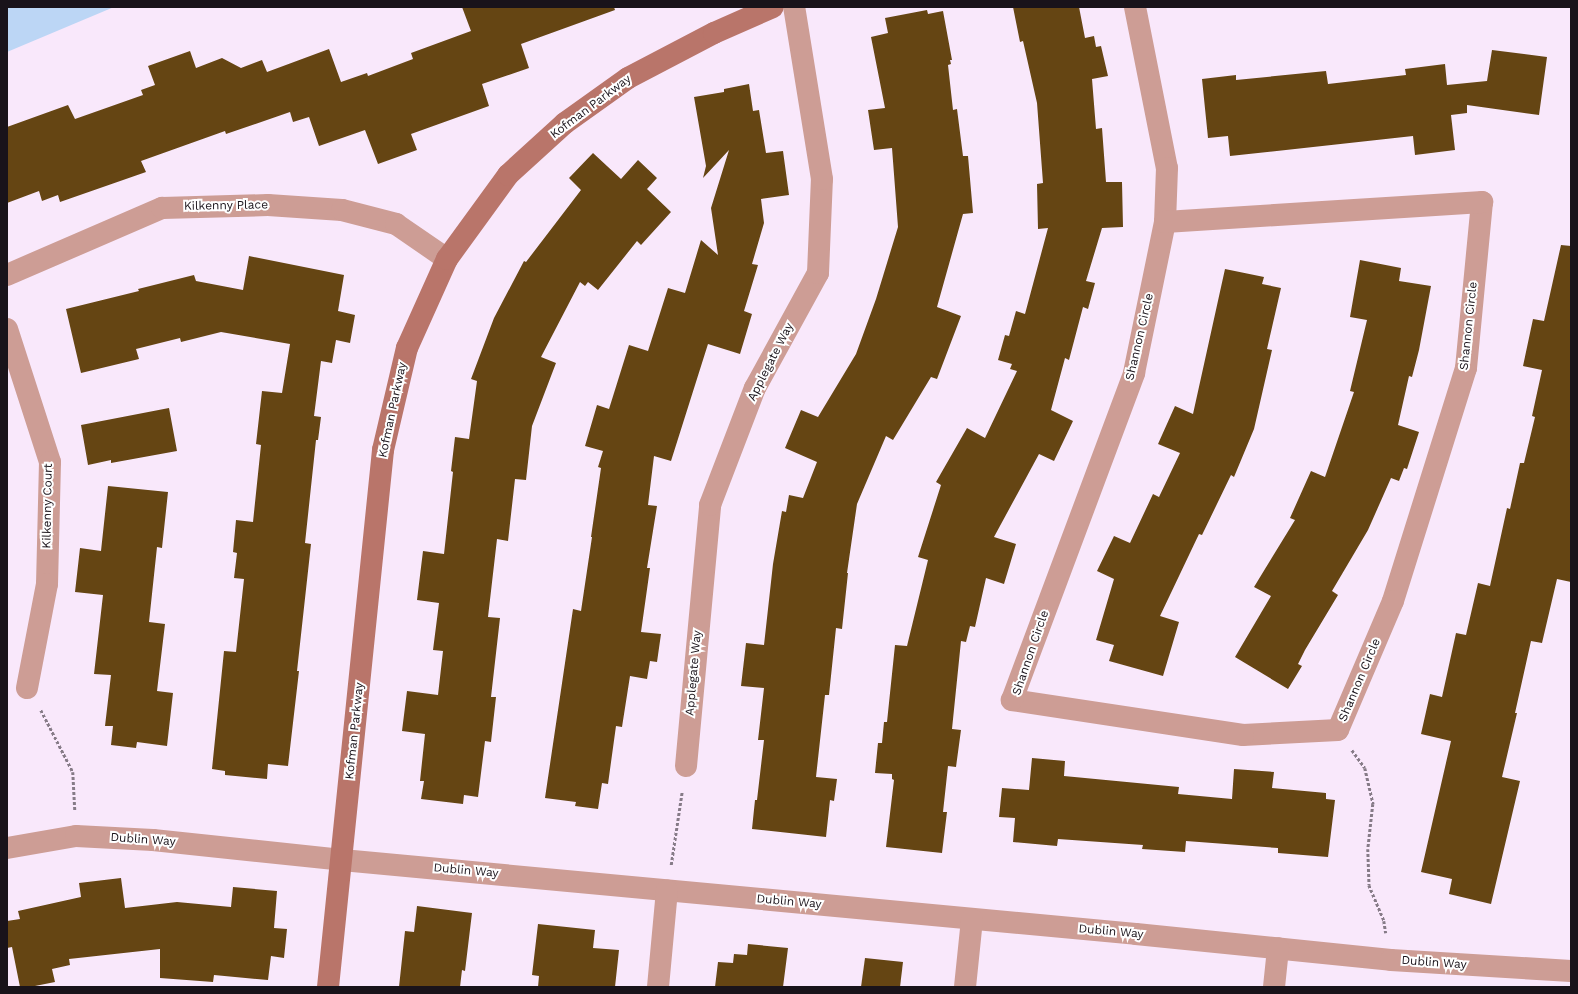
<!DOCTYPE html>
<style>
body{margin:0}
#map{position:relative;width:1578px;height:994px;overflow:hidden;background:#f9e8fb;font-family:"Work Sans",sans-serif}
div>[style]{position:absolute}
[style*='--x']{left:calc(var(--x)*1px);top:calc(var(--y)*1px);width:calc(var(--w)*1px);rotate:calc(var(--a)*1deg)}
.water>*{inset:0;background:#bcd6f5}
.building>*{inset:0;background:#654513}
.path>*{height:2.5px;margin-top:-1.25px;transform-origin:0;background:repeating-linear-gradient(90deg,#867b87 0 3px,transparent 0 5px)}
.street>*{height:22px;margin:-11px;padding:0 11px;transform-origin:11px;border-radius:11px;background:#cd9d95}
.secondary>*{height:22px;margin:-11px;padding:0 11px;transform-origin:11px;border-radius:11px;background:#b9756a}
span{translate:-50% -50%;white-space:nowrap;text-align:center;line-height:1.15;-webkit-text-stroke:4px #fff;paint-order:stroke}
.street-label{font-size:12px;color:#19131a}
.frame{position:absolute;inset:0;border:8px solid #19131a;pointer-events:none}
</style>
<div id="map">
<div class="water">
<div style="clip-path:polygon(7px 7px,114px 7px,7px 52px)"></div>
</div>
<div class="building">
<div style="clip-path:polygon(462px 7px,614px 7px,615px 10px,521px 44px,529px 68px,482px 84px,489px 106px,411px 134px,417px 150px,378px 164px,365px 130px,319px 146px,309px 117px,293px 122px,290px 112px,226px 134px,225px 131px,141px 161px,146px 172px,60px 202px,58px 195px,42px 201px,39px 191px,7px 203px,7px 127px,68px 105px,75px 119px,143px 95px,141px 90px,155px 85px,148px 66px,190px 51px,196px 68px,222px 58px,241px 68px,262px 60px,267px 72px,329px 49px,341px 82px,367px 73px,368px 76px,413px 59px,411px 53px,471px 31px)"></div>
<div style="clip-path:polygon(1013px 7px,1079px 7px,1085px 38px,1094px 36px,1096px 47px,1101px 46px,1108px 76px,1092px 79px,1096px 129px,1102px 128px,1106px 182px,1122px 182px,1123px 227px,1102px 228px,1086px 281px,1095px 283px,1088px 309px,1083px 307px,1069px 360px,1065px 358px,1051px 410px,1073px 421px,1054px 461px,1039px 454px,994px 537px,1016px 544px,1004px 584px,986px 578px,975px 627px,970px 626px,966px 642px,961px 641px,952px 729px,961px 730px,956px 767px,948px 766px,943px 812px,947px 812px,942px 853px,886px 847px,894px 780px,892px 779px,892px 774px,875px 773px,878px 743px,882px 743px,884px 722px,887px 722px,895px 645px,907px 646px,928px 560px,918px 557px,941px 485px,936px 482px,967px 428px,985px 438px,1017px 371px,1010px 369px,1012px 364px,998px 360px,1005px 335px,1009px 336px,1016px 311px,1025px 314px,1048px 228px,1038px 229px,1037px 184px,1043px 183px,1037px 103px,1023px 41px,1020px 42px)"></div>
<div style="clip-path:polygon(927px 10px,928px 14px,943px 11px,952px 60px,950px 60px,951px 64px,948px 65px,953px 110px,957px 109px,963px 156px,968px 156px,973px 213px,963px 214px,937px 307px,961px 316px,937px 379px,931px 377px,893px 440px,886px 436px,857px 504px,847px 573px,848px 573px,842px 629px,836px 628px,829px 695px,825px 695px,816px 777px,837px 779px,834px 801px,830px 800px,826px 837px,752px 829px,755px 800px,757px 800px,764px 740px,758px 740px,764px 688px,741px 686px,746px 643px,764px 645px,773px 564px,782px 511px,786px 512px,789px 495px,803px 498px,817px 462px,785px 448px,801px 410px,818px 417px,856px 354px,876px 299px,898px 227px,892px 148px,874px 150px,868px 110px,885px 108px,871px 37px,888px 33px,885px 18px)"></div>
<div style="clip-path:polygon(1492px 50px,1547px 57px,1539px 115px,1467px 105px,1467px 113px,1451px 115px,1455px 150px,1415px 155px,1413px 136px,1230px 156px,1228px 136px,1208px 138px,1202px 79px,1236px 75px,1236px 80px,1326px 71px,1328px 84px,1406px 75px,1405px 69px,1445px 64px,1447px 85px,1487px 81px)"></div>
<div style="clip-path:polygon(749px 84px,753px 111px,759px 110px,766px 153px,783px 151px,789px 195px,761px 199px,764px 223px,752px 264px,758px 265px,744px 311px,752px 314px,740px 354px,708px 344px,671px 461px,654px 456px,648px 505px,657px 506px,647px 568px,650px 568px,641px 632px,661px 634px,657px 662px,650px 661px,647px 679px,630px 676px,622px 727px,616px 726px,608px 784px,602px 783px,598px 809px,575px 806px,576px 802px,545px 798px,573px 609px,581px 611px,592px 537px,591px 537px,601px 468px,598px 467px,603px 451px,585px 446px,597px 405px,609px 409px,629px 345px,648px 351px,668px 288px,685px 293px,701px 240px,718px 255px,711px 208px,729px 150px,703px 178px,706px 166px,694px 97px,724px 92px,724px 89px)"></div>
<div style="clip-path:polygon(593px 153px,621px 179px,638px 160px,657px 178px,647px 189px,671px 212px,641px 245px,637px 241px,598px 290px,588px 282px,585px 286px,580px 282px,541px 357px,556px 363px,532px 426px,526px 480px,515px 479px,508px 541px,497px 539px,488px 617px,500px 618px,491px 697px,496px 697px,491px 742px,485px 741px,478px 797px,464px 795px,463px 804px,421px 799px,424px 781px,420px 781px,425px 734px,402px 731px,407px 691px,438px 695px,443px 651px,433px 650px,439px 603px,417px 600px,423px 551px,444px 554px,453px 472px,451px 471px,455px 437px,469px 439px,477px 381px,471px 379px,494px 318px,524px 261px,526px 262px,581px 190px,569px 178px)"></div>
<div style="clip-path:polygon(1561px 245px,1571px 246px,1571px 582px,1557px 579px,1542px 643px,1531px 641px,1515px 713px,1517px 713px,1502px 777px,1520px 781px,1491px 904px,1449px 894px,1452px 879px,1421px 872px,1451px 741px,1421px 734px,1430px 694px,1442px 697px,1456px 633px,1466px 635px,1478px 583px,1490px 586px,1507px 508px,1510px 509px,1520px 463px,1524px 463px,1535px 417px,1532px 416px,1542px 370px,1523px 366px,1533px 319px,1544px 321px)"></div>
<div style="clip-path:polygon(249px 256px,344px 275px,338px 311px,355px 315px,350px 343px,336px 340px,332px 363px,321px 361px,314px 416px,321px 417px,318px 440px,316px 440px,305px 543px,311px 544px,297px 671px,299px 671px,288px 766px,268px 764px,267px 779px,225px 775px,225px 771px,212px 769px,224px 651px,236px 652px,244px 579px,234px 578px,237px 553px,233px 552px,236px 520px,253px 522px,261px 445px,256px 444px,262px 391px,282px 393px,290px 344px,221px 332px,181px 342px,180px 338px,136px 349px,139px 359px,81px 373px,66px 309px,139px 291px,138px 289px,194px 275px,196px 281px,243px 290px)"></div>
<div style="clip-path:polygon(1360px 260px,1401px 268px,1399px 281px,1431px 286px,1419px 350px,1412px 377px,1409px 376px,1398px 425px,1419px 432px,1407px 469px,1404px 468px,1399px 481px,1391px 478px,1368px 530px,1332px 591px,1338px 595px,1305px 650px,1298px 664px,1302px 666px,1288px 689px,1235px 657px,1271px 596px,1254px 587px,1295px 520px,1290px 518px,1311px 471px,1325px 477px,1354px 392px,1350px 391px,1367px 320px,1350px 317px)"></div>
<div style="clip-path:polygon(1225px 269px,1264px 277px,1262px 284px,1281px 288px,1267px 349px,1272px 350px,1254px 429px,1234px 477px,1231px 475px,1202px 535px,1199px 534px,1160px 616px,1179px 622px,1163px 676px,1109px 661px,1114px 645px,1096px 640px,1114px 579px,1097px 571px,1114px 536px,1130px 543px,1153px 494px,1159px 497px,1180px 453px,1158px 444px,1175px 406px,1193px 414px)"></div>
<div style="clip-path:polygon(169px 408px,177px 451px,111px 463px,111px 460px,88px 465px,81px 425px)"></div>
<div style="clip-path:polygon(108px 486px,168px 492px,162px 548px,157px 547px,149px 622px,165px 624px,157px 691px,173px 693px,167px 746px,137px 742px,136px 748px,111px 745px,113px 726px,105px 726px,111px 675px,94px 674px,103px 595px,75px 592px,80px 548px,101px 551px)"></div>
<div style="clip-path:polygon(1032px 758px,1065px 761px,1064px 776px,1179px 787px,1178px 794px,1232px 799px,1234px 769px,1274px 772px,1272px 788px,1326px 793px,1326px 799px,1335px 800px,1328px 857px,1278px 853px,1278px 848px,1186px 841px,1185px 852px,1142px 849px,1143px 845px,1058px 839px,1057px 846px,1013px 842px,1015px 818px,999px 817px,1002px 788px,1029px 790px)"></div>
<div style="clip-path:polygon(121px 878px,125px 908px,177px 902px,231px 907px,233px 887px,277px 891px,274px 928px,287px 929px,284px 958px,271px 956px,268px 980px,214px 975px,213px 982px,160px 978px,160px 949px,69px 959px,70px 965px,52px 969px,55px 982px,30px 987px,20px 987px,12px 947px,7px 948px,7px 921px,20px 919px,18px 911px,81px 897px,79px 883px)"></div>
<div style="clip-path:polygon(417px 906px,472px 913px,465px 971px,462px 970px,460px 987px,399px 987px,405px 931px,414px 932px)"></div>
<div style="clip-path:polygon(538px 924px,595px 930px,593px 948px,619px 950px,615px 987px,538px 987px,539px 976px,532px 975px)"></div>
<div style="clip-path:polygon(748px 944px,788px 948px,783px 987px,715px 987px,718px 962px,733px 963px,734px 954px,747px 955px)"></div>
<div style="clip-path:polygon(865px 958px,903px 962px,900px 987px,861px 987px)"></div>
</div>
<div class="path">
<div style="--x:41;--y:710;--w:70;--a:62.7"></div>
<div style="--x:73;--y:772;--w:39;--a:87"></div>
<div style="--x:1352;--y:750;--w:22;--a:54"></div>
<div style="--x:1365;--y:768;--w:37;--a:77"></div>
<div style="--x:1373;--y:804;--w:45;--a:96.3"></div>
<div style="--x:1368;--y:849;--w:36;--a:88"></div>
<div style="--x:1369;--y:885;--w:39;--a:67"></div>
<div style="--x:1384;--y:921;--w:12;--a:81"></div>
<div style="--x:671;--y:865;--w:75;--a:-81.5"></div>
</div>
<div class="street">
<div style="--x:1135;--y:7;--w:164;--a:78.8"></div>
<div style="--x:1167;--y:168;--w:54;--a:92.1"></div>
<div style="--x:1482;--y:202;--w:167;--a:95.5"></div>
<div style="--x:1466;--y:368;--w:244;--a:107.4"></div>
<div style="--x:1393;--y:601;--w:140;--a:113.1"></div>
<div style="--x:1338;--y:730;--w:95;--a:177"></div>
<div style="--x:1243;--y:735;--w:234;--a:-171.4"></div>
<div style="--x:1012;--y:700;--w:349;--a:-69.5"></div>
<div style="--x:1134;--y:373;--w:154;--a:-78.4"></div>
<div style="--x:1165;--y:222;--w:318;--a:-3.6"></div>
<div style="--x:7;--y:275;--w:169;--a:-23.4"></div>
<div style="--x:162;--y:208;--w:106;--a:-1.6"></div>
<div style="--x:268;--y:205;--w:74;--a:3.9"></div>
<div style="--x:342;--y:210;--w:56;--a:14.5"></div>
<div style="--x:396;--y:224;--w:62;--a:34.5"></div>
<div style="--x:7;--y:329;--w:140;--a:72.1"></div>
<div style="--x:50;--y:462;--w:122;--a:91.4"></div>
<div style="--x:47;--y:584;--w:106;--a:100.9"></div>
<div style="--x:686;--y:766;--w:262;--a:-84.7"></div>
<div style="--x:710;--y:505;--w:125;--a:-69"></div>
<div style="--x:755;--y:388;--w:131;--a:-61.3"></div>
<div style="--x:818;--y:273;--w:94;--a:-87.6"></div>
<div style="--x:822;--y:179;--w:174;--a:-99.2"></div>
<div style="--x:7;--y:848;--w:70;--a:-9.9"></div>
<div style="--x:76;--y:836;--w:77;--a:3"></div>
<div style="--x:153;--y:840;--w:190;--a:6"></div>
<div style="--x:342;--y:860;--w:797;--a:5.32"></div>
<div style="--x:1136;--y:934;--w:256;--a:5.8"></div>
<div style="--x:1391;--y:960;--w:180;--a:3.5"></div>
<div style="--x:658;--y:987;--w:97;--a:-84.7"></div>
<div style="--x:965;--y:987;--w:68;--a:-84.1"></div>
<div style="--x:1274;--y:987;--w:39;--a:-84"></div>
</div>
<div class="secondary">
<div style="--x:328;--y:987;--w:540;--a:-84.15"></div>
<div style="--x:383;--y:450;--w:105;--a:-76.8"></div>
<div style="--x:407;--y:348;--w:98;--a:-65.8"></div>
<div style="--x:447;--y:259;--w:104;--a:-54"></div>
<div style="--x:508;--y:175;--w:77;--a:-42.4"></div>
<div style="--x:565;--y:123;--w:77;--a:-35.5"></div>
<div style="--x:628;--y:78;--w:97;--a:-27.6"></div>
<div style="--x:714;--y:33;--w:64;--a:-23.8"></div>
</div>
<div class="street-label">
<span style="left:591px;top:107px;rotate:-37deg">Kofman Parkway</span>
<span style="left:226px;top:206px;rotate:-1deg">Kilkenny Place</span>
<span style="left:1469px;top:326px;rotate:-84deg">Shannon Circle</span>
<span style="left:1140px;top:337px;rotate:-77deg">Shannon Circle</span>
<span style="left:771px;top:362px;rotate:-63deg">Applegate Way</span>
<span style="left:393px;top:410px;rotate:-78deg">Kofman Parkway</span>
<span style="left:48px;top:506px;rotate:-89deg">Kilkenny Court</span>
<span style="left:1031px;top:653px;rotate:-71deg">Shannon Circle</span>
<span style="left:694px;top:673px;rotate:-85deg">Applegate Way</span>
<span style="left:1360px;top:680px;rotate:-67deg">Shannon Circle</span>
<span style="left:355px;top:731px;rotate:-84deg">Kofman Parkway</span>
<span style="left:143px;top:840px;rotate:4deg">Dublin Way</span>
<span style="left:466px;top:871px;rotate:5deg">Dublin Way</span>
<span style="left:789px;top:902px;rotate:5deg">Dublin Way</span>
<span style="left:1111px;top:932px;rotate:5deg">Dublin Way</span>
<span style="left:1434px;top:963px;rotate:4deg">Dublin Way</span>
</div>
<div class="frame"></div>
</div>
